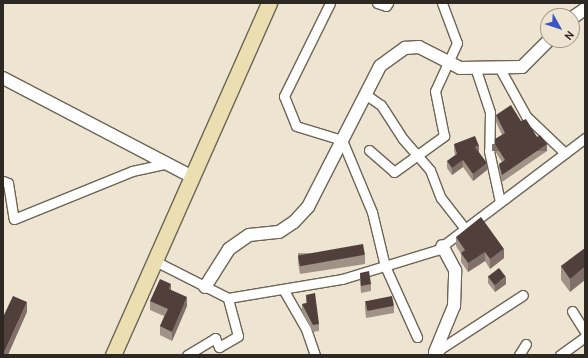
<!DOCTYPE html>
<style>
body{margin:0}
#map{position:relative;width:588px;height:358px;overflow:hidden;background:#eee4d2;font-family:Overpass,sans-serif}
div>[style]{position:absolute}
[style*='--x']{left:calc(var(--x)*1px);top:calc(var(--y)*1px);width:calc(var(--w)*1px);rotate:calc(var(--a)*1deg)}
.roads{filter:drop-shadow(1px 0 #6d6455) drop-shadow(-1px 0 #6d6455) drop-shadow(0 1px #6d6455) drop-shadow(0 -1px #6d6455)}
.minor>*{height:9px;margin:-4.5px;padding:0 4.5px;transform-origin:4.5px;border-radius:4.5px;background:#fff}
.tertiary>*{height:12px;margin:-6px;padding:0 6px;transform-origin:6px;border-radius:6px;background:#fff}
.primary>*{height:15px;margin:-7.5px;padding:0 7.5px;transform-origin:7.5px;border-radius:7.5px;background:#ebdfb1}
.wall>*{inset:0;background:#a09287}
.shaded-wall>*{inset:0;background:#807069;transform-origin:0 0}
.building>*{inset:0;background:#513f3c;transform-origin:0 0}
span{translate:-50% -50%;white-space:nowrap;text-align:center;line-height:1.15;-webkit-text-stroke:4px #eee4d2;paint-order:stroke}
.frame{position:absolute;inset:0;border:4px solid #2d2922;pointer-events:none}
.north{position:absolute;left:540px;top:8px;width:40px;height:40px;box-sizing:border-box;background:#eee4d2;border:1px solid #a1998c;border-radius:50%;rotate:129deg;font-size:11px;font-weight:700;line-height:16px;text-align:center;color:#2d2922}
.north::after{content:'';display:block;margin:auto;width:14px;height:18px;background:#3c54c6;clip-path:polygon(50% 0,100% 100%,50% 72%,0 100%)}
</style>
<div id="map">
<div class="roads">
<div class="minor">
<div style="--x:330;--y:3;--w:104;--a:116.3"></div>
<div style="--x:284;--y:96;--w:32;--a:68"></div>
<div style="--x:296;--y:126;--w:48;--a:16.9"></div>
<div style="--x:342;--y:140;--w:78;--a:67.4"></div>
<div style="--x:372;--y:212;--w:56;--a:76.5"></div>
<div style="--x:385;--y:266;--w:78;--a:65.7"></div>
<div style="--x:377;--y:3;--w:9;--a:18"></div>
<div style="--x:386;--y:6;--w:4;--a:-56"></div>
<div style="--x:475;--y:67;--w:47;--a:71.6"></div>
<div style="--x:490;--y:112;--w:39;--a:91"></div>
<div style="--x:489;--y:151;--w:52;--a:77.8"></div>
<div style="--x:499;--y:67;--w:56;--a:61.1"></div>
<div style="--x:526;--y:116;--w:54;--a:43.5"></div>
<div style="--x:365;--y:94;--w:19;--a:35"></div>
<div style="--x:381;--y:105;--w:40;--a:57.1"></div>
<div style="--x:403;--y:139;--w:41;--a:48.9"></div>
<div style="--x:430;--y:170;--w:30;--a:69"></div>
<div style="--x:441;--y:198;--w:39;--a:52"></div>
<div style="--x:369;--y:150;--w:33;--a:41"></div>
<div style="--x:394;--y:172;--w:62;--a:-35.8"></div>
<div style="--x:444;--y:136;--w:46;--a:-101.3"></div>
<div style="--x:435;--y:91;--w:53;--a:-65.4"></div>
<div style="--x:457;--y:43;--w:43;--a:-110.6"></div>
<div style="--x:3;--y:181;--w:5;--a:22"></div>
<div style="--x:8;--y:183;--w:36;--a:81"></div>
<div style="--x:14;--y:219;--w:127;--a:-22.1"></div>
<div style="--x:132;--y:171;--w:35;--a:-12"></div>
<div style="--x:155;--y:261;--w:82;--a:26.9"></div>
<div style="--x:228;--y:298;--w:116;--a:-9.5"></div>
<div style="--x:342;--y:279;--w:99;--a:-17"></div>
<div style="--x:437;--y:250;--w:186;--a:-37.1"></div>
<div style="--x:283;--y:289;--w:46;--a:60.1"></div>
<div style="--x:306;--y:329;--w:28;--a:71"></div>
<div style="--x:572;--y:311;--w:25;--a:58"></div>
<div style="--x:434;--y:353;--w:106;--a:-33.1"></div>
<div style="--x:187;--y:355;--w:33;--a:-31"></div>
<div style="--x:215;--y:338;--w:10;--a:66"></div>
<div style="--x:219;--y:347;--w:22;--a:-30"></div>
<div style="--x:238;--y:336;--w:39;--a:-105"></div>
<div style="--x:519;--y:355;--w:13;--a:-58"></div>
<div style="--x:560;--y:355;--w:31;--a:-36"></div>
</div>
<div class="tertiary">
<div style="--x:572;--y:18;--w:16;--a:-35"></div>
<div style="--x:3;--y:78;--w:213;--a:27.6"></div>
<div style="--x:205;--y:287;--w:45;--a:-57.7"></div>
<div style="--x:229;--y:249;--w:24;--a:-35"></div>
<div style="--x:249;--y:235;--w:30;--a:-6"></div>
<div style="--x:279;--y:232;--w:18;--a:-34"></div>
<div style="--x:294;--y:222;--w:21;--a:-47"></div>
<div style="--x:308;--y:207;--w:158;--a:-62.9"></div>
<div style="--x:380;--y:66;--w:31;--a:-36"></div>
<div style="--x:405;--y:48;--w:14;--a:-4"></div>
<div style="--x:419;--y:47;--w:46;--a:27.1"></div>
<div style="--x:460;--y:68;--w:62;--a:-0.9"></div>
<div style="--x:522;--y:67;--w:38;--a:-45"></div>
<div style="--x:438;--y:355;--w:4;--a:-135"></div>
<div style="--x:435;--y:352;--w:50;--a:-67.6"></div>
<div style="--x:454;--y:306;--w:36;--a:-88"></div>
<div style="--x:455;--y:270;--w:27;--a:-118"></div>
</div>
<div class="primary">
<div style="--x:113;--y:355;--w:385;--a:-66.1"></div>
</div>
</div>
<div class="wall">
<div style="clip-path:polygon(496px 115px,521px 121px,537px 137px,547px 151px,502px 182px,499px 171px,499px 164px,502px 162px,495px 151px,495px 139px,502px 135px,496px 122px)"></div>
<div style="clip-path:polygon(454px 144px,479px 152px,487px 170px,473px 181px,463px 167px,452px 175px,447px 168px,447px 161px,455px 155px,454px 150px)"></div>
<div style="clip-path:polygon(456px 237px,504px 258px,490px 269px,485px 261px,468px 272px,461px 262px,461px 254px,456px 246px)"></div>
<div style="clip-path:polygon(585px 248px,570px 292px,561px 280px,561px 266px)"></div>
<div style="clip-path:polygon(298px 253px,365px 255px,365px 264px,300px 274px,298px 262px)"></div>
<div style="clip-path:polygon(360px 273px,371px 284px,371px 291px,361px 293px,360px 280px)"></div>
<div style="clip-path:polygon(488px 276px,506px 284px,495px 292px,488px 283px)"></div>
<div style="clip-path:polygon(171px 290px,187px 306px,172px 341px,160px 335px,160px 326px,164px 316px,150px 310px,150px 301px)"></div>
<div style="clip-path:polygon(306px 295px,319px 324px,319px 331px,313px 332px,302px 311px,302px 304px,306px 303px)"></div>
<div style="clip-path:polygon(365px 301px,394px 306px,394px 313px,366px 318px,365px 308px)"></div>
</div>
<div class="shaded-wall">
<div style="left:547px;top:144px;width:7px;height:55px;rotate:90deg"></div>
<div style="clip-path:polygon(479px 146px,479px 153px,475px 147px)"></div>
<div style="clip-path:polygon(463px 160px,463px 167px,452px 175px,452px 168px)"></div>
<div style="clip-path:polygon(487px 163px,487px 170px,473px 181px,473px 174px)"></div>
<div style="clip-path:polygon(504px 249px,504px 258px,490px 269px,490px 259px)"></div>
<div style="clip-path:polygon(485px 252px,485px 261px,468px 272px,468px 263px)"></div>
<div style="clip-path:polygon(585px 267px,585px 280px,570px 292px,570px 279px)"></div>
<div style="clip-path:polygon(506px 277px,506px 284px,495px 292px,495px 285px)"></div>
<div style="clip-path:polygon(171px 284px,171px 293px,169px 289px)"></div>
<div style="clip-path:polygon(187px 297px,187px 306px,172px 341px,172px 332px)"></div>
<div style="clip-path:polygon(27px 302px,27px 312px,8px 355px,3px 355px)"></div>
</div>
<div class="building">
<div style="clip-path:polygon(511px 105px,521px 121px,526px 119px,537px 137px,540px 135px,547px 144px,502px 175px,499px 164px,505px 160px,495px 144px,495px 139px,505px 133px,496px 115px)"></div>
<div style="clip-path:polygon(475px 136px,479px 146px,475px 147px,487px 163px,473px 174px,463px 160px,452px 168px,447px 161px,457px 154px,454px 144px)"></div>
<div style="clip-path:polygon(481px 217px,504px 249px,490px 259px,485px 252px,468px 263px,461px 253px,465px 250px,456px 237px)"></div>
<div style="left:363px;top:244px;width:11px;height:66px;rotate:80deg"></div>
<div style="clip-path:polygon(585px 248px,585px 267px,570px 279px,561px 266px)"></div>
<div style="left:499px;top:268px;width:11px;height:14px;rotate:52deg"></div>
<div style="clip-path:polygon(369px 271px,371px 284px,361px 286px,360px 273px)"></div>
<div style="clip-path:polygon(160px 279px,171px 284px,169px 289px,187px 297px,172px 332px,160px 326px,168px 309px,150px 301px)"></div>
<div style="clip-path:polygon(315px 293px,319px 324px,313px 325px,302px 304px,307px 303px,306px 295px)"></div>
<div style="clip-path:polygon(13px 296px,27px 302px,3px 355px,3px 317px)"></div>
<div style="left:392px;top:296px;width:10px;height:27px;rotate:79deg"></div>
</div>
<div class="frame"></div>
<div class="north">N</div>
</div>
